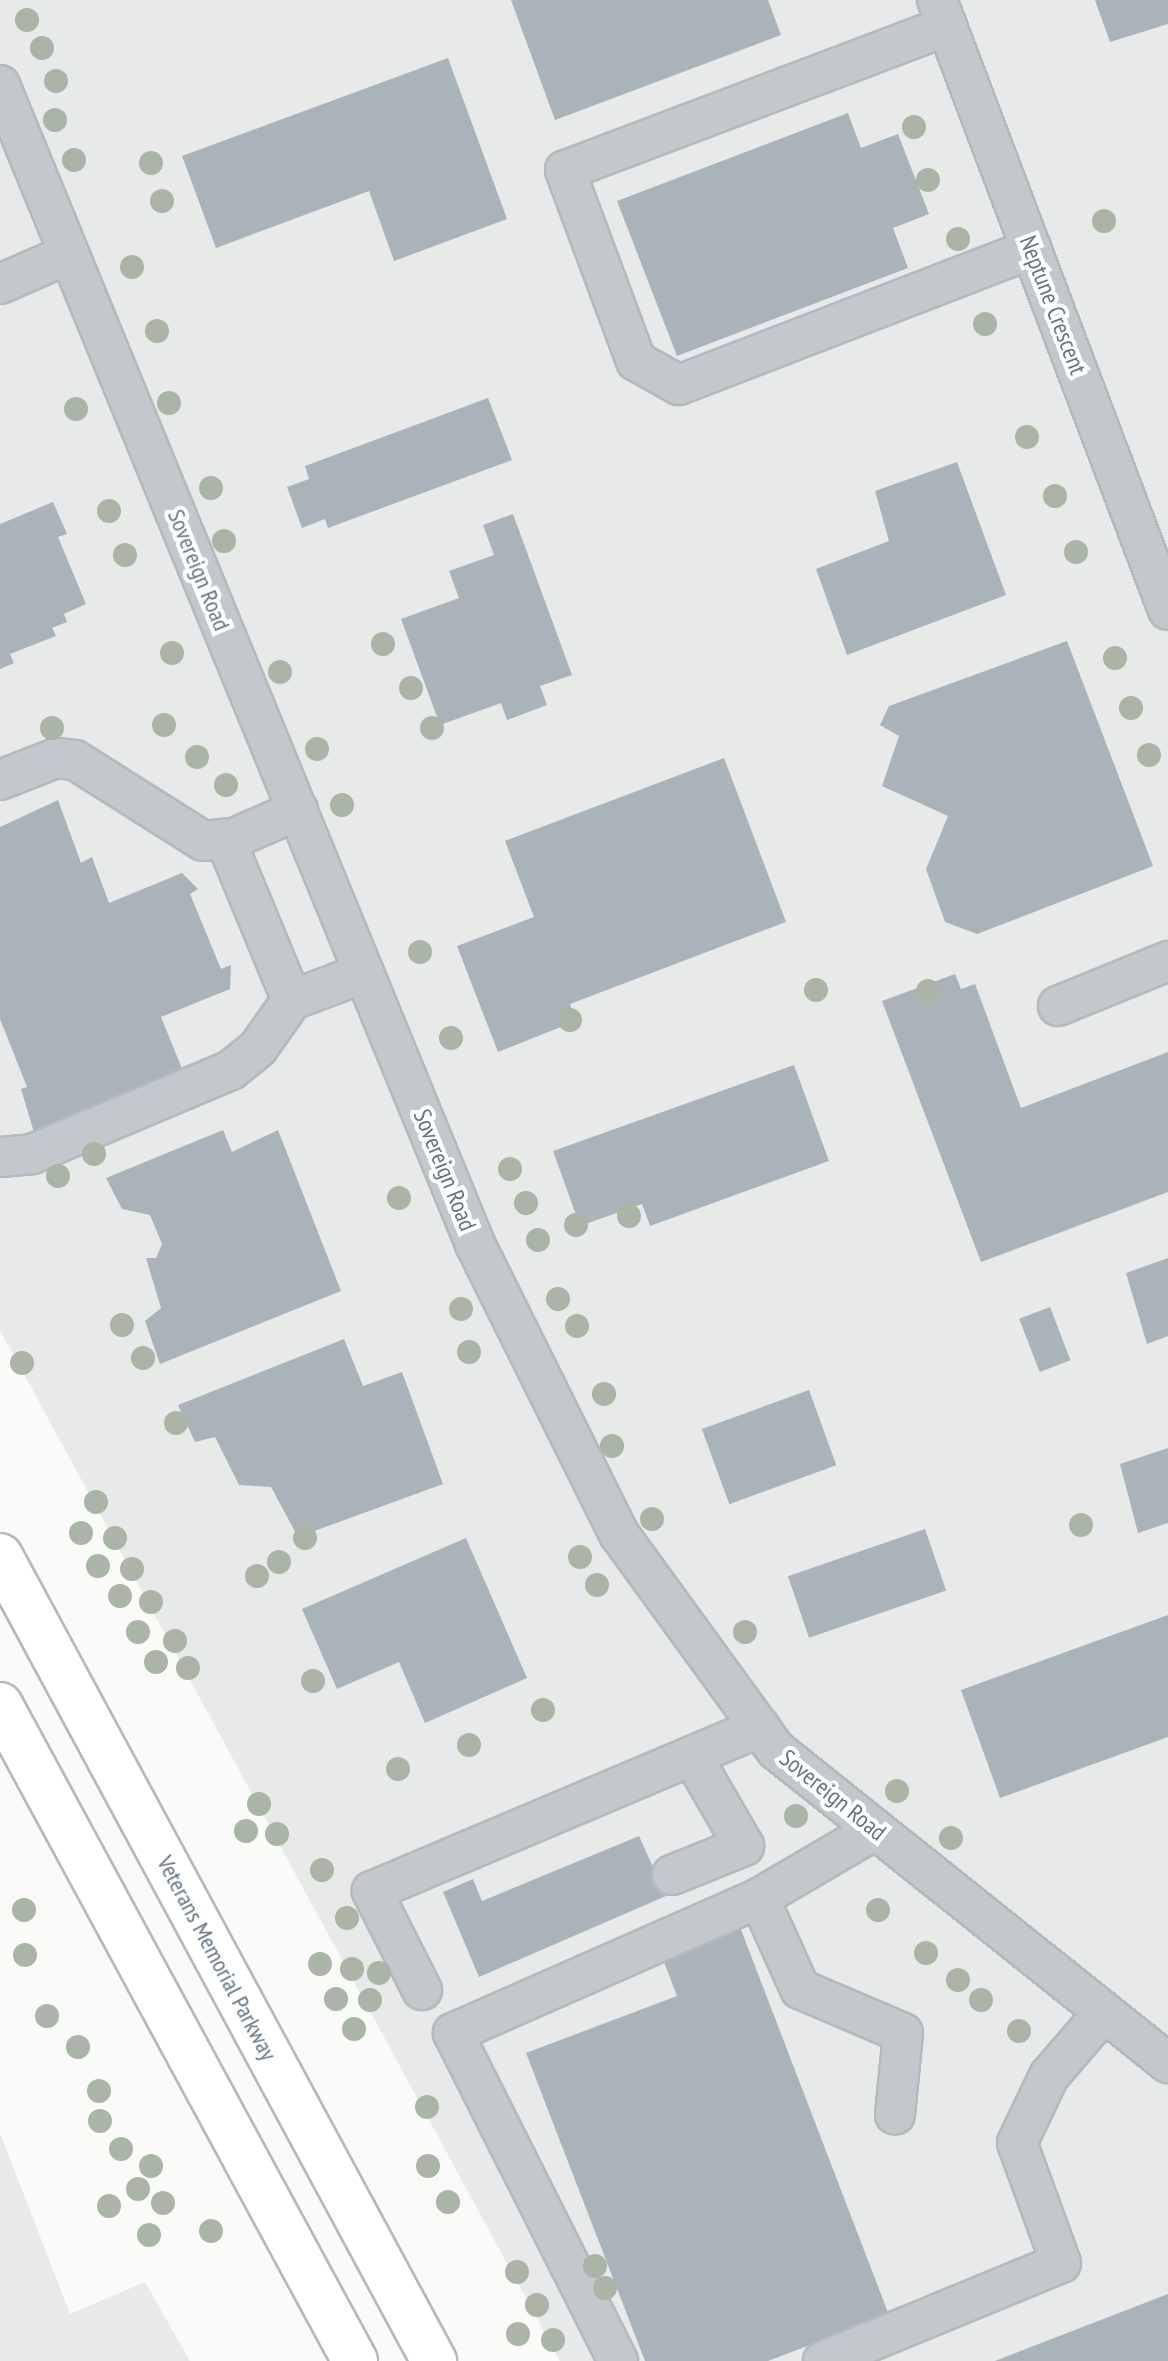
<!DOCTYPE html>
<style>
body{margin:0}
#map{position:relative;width:1168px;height:2361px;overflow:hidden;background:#fafaf8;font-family:"PT Sans Narrow",sans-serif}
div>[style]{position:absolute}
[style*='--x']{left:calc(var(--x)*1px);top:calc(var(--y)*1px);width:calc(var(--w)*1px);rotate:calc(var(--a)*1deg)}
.built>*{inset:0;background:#e8e9e9}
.building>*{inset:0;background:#aab3b9;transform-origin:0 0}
.roads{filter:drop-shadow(2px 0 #b4b9bd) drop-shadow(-2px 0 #b4b9bd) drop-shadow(0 2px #b4b9bd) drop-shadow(0 -2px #b4b9bd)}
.minor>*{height:38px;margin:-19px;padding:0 19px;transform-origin:19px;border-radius:19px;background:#c3c8cc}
.highway>*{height:44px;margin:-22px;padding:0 22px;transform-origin:22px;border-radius:22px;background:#fff}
.trees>*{width:24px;height:24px;margin:-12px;border-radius:50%;background:#aab4a7}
span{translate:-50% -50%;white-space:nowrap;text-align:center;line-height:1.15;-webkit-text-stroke:8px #fff;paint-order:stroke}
.street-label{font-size:24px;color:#657683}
</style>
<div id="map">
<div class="built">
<div style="clip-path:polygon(0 0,1168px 0,1168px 2361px,560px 2361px,0 1330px)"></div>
<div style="clip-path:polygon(0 2133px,70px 2314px,145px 2282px,190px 2361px,0 2361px)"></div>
</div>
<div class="building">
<div style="clip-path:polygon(511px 0,768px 0,781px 35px,555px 120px)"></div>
<div style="clip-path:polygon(1095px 0,1168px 0,1168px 24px,1110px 42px)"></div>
<div style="clip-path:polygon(448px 58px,507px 219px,394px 261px,369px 191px,216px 248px,182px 156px)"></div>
<div style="clip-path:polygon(848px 113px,861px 148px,898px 134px,929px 214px,893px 228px,908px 268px,677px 356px,617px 201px)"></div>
<div style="clip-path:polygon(488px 398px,512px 460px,328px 528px,325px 519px,302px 528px,287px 487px,309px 479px,305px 466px)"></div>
<div style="clip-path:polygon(957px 462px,1006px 595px,847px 655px,816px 569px,889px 541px,875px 491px)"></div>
<div style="clip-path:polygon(53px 502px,67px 534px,58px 537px,86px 604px,64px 614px,67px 622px,52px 628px,56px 636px,10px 654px,14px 663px,0 669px,0 524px)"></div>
<div style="clip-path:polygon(513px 514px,572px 675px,540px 686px,547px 705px,507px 720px,501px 703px,440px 725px,401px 619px,459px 598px,449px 571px,494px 555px,483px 525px)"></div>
<div style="clip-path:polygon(1067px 641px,1153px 866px,977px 934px,945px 922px,926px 869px,948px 816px,882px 786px,899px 736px,880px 725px,889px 706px)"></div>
<div style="clip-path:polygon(724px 758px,786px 922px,570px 1004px,576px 1021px,498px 1052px,457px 946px,534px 917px,505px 841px)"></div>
<div style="clip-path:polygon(58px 800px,81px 863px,92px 857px,109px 903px,182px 873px,198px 889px,190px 894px,221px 969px,231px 965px,230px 989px,161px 1017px,183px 1071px,36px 1139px,21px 1089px,27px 1087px,0 1019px,0 827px)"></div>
<div style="clip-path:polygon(955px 974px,961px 989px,975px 984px,1021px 1108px,1168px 1052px,1168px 1192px,981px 1262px,882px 1001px)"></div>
<div style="clip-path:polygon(794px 1065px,829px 1161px,650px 1226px,642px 1204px,580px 1226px,553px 1151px)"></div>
<div style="clip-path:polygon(223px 1130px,232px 1152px,278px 1130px,341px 1291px,160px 1364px,145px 1321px,161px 1308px,146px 1258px,156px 1258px,162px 1244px,150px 1215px,122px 1209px,106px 1178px)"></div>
<div style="clip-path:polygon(1168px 1258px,1168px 1336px,1147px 1344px,1126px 1273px)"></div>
<div style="left:1050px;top:1307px;width:57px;height:33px;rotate:69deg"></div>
<div style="clip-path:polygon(344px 1339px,363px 1386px,402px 1372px,443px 1484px,298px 1537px,271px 1487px,239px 1485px,215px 1437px,195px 1442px,178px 1405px)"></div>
<div style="left:809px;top:1390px;width:80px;height:114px;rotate:70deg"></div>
<div style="clip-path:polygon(1168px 1448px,1168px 1523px,1138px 1533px,1120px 1464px)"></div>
<div style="left:925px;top:1529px;width:65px;height:145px;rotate:71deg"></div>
<div style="clip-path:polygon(466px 1538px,527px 1678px,425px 1723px,399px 1662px,337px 1689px,302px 1609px)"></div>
<div style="clip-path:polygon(1168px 1615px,1168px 1737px,1000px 1798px,961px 1690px)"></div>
<div style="clip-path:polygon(639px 1836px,666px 1896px,479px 1977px,443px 1892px,473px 1879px,482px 1901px)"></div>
<div style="clip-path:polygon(740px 1927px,889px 2315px,768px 2361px,645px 2361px,526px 2053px,677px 1996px,662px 1957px)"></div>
<div style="clip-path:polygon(1168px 2294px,1168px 2361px,995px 2361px)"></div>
</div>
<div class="roads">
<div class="minor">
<div style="--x:937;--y:0;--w:652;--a:69.26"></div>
<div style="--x:947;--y:26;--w:408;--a:159.3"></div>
<div style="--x:565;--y:170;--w:204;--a:69.6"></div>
<div style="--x:636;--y:361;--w:49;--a:29.2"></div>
<div style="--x:679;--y:385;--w:378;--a:-21.1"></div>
<div style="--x:0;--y:85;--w:1253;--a:67.71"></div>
<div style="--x:475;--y:1244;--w:324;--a:63.6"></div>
<div style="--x:619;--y:1534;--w:267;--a:54"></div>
<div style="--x:776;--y:1750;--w:502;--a:38.61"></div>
<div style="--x:0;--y:284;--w:75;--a:-23.5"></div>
<div style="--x:0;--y:780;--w:60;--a:-21.4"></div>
<div style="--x:56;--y:758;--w:19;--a:6"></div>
<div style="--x:75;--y:760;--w:151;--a:32.3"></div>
<div style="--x:203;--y:841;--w:31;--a:-6"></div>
<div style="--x:234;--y:838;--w:70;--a:-23.6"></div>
<div style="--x:226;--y:841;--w:172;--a:67.5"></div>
<div style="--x:1058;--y:1006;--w:119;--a:-22.2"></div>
<div style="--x:0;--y:1157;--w:32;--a:-5"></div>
<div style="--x:32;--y:1154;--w:216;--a:-22.9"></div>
<div style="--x:231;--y:1070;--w:35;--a:-39"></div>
<div style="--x:258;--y:1048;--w:59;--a:-54.7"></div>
<div style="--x:292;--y:1000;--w:77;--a:-20.6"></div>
<div style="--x:672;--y:1875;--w:78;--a:-21.9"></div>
<div style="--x:744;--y:1846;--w:104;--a:-120"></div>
<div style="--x:759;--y:1898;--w:100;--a:65.7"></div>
<div style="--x:800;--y:1989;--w:112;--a:23.1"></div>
<div style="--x:903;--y:2033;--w:82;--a:95.6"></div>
<div style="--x:422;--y:1990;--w:111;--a:-116.8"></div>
<div style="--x:372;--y:1891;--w:421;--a:-22.9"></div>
<div style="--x:618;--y:2361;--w:367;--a:-116.7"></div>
<div style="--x:453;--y:2033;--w:334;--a:-23.8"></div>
<div style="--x:759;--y:1898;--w:134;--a:-30.4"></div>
<div style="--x:823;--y:2361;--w:257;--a:-22.4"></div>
<div style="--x:1061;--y:2263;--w:128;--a:-110.1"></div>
<div style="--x:1017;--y:2143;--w:74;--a:-64.5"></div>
<div style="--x:1049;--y:2076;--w:84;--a:-49.3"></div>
</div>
<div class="highway">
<div style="--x:0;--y:1556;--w:915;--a:61.67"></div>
<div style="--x:0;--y:1705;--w:746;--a:61.58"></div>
</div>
</div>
<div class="trees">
<div style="left:27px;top:20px"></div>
<div style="left:42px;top:48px"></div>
<div style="left:56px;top:81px"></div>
<div style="left:55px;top:120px"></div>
<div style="left:914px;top:127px"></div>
<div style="left:74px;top:160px"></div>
<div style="left:151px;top:163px"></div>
<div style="left:928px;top:180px"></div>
<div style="left:162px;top:201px"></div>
<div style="left:1104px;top:221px"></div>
<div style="left:958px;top:239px"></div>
<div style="left:132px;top:267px"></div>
<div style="left:985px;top:324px"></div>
<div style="left:157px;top:331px"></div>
<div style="left:169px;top:403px"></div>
<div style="left:76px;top:409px"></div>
<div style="left:1027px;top:437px"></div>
<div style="left:211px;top:488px"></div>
<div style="left:1055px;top:496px"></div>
<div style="left:109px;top:511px"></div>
<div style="left:224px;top:541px"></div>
<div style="left:1076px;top:552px"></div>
<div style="left:125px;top:555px"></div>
<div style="left:383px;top:644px"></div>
<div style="left:172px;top:653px"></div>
<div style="left:1115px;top:658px"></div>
<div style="left:280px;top:672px"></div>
<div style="left:411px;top:688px"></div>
<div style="left:1131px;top:708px"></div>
<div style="left:164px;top:725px"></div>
<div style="left:52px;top:728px"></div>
<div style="left:432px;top:728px"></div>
<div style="left:317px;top:749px"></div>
<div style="left:1149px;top:755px"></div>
<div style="left:197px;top:757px"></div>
<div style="left:226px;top:785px"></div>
<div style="left:342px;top:805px"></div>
<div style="left:420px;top:952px"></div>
<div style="left:816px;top:990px"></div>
<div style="left:928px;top:991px"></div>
<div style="left:570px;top:1020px"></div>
<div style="left:451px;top:1038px"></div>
<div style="left:94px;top:1154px"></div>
<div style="left:510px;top:1169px"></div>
<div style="left:58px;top:1176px"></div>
<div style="left:399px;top:1198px"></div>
<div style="left:526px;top:1203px"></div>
<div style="left:629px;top:1216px"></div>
<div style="left:576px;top:1225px"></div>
<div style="left:538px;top:1240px"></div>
<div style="left:558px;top:1299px"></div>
<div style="left:461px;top:1309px"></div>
<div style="left:122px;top:1325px"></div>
<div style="left:577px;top:1326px"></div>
<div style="left:469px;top:1352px"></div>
<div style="left:143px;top:1358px"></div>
<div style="left:22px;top:1363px"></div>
<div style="left:604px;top:1394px"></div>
<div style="left:176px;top:1423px"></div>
<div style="left:612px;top:1446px"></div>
<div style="left:96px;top:1502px"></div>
<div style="left:652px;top:1519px"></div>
<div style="left:1081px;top:1525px"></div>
<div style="left:81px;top:1533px"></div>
<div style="left:115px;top:1538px"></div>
<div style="left:305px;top:1538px"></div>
<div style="left:580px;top:1557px"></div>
<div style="left:279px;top:1562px"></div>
<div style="left:98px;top:1566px"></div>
<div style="left:132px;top:1569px"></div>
<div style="left:257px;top:1576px"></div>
<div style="left:597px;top:1585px"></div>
<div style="left:120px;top:1596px"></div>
<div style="left:151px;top:1602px"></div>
<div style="left:138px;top:1632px"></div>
<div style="left:745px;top:1632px"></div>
<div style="left:175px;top:1641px"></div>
<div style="left:156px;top:1662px"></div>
<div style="left:188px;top:1668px"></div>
<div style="left:313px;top:1681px"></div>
<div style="left:543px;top:1710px"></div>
<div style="left:469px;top:1745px"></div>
<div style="left:398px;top:1769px"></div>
<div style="left:897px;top:1791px"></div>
<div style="left:259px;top:1804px"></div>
<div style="left:796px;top:1816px"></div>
<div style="left:246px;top:1831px"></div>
<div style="left:277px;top:1834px"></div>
<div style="left:951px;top:1838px"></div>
<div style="left:322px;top:1870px"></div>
<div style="left:24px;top:1910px"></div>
<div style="left:878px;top:1910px"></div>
<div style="left:347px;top:1918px"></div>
<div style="left:926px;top:1953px"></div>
<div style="left:25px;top:1955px"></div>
<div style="left:320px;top:1964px"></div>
<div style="left:352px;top:1969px"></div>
<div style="left:379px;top:1973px"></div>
<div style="left:958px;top:1980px"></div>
<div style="left:336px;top:1999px"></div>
<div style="left:370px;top:2000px"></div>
<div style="left:981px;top:2000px"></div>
<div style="left:47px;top:2016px"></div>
<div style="left:354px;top:2029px"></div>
<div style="left:1019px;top:2031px"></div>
<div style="left:78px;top:2047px"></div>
<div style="left:99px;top:2091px"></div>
<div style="left:427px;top:2107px"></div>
<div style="left:100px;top:2121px"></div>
<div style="left:121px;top:2149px"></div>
<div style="left:151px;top:2166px"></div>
<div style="left:428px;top:2166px"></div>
<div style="left:138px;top:2189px"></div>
<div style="left:448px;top:2202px"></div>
<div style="left:163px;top:2203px"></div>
<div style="left:109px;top:2206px"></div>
<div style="left:211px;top:2231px"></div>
<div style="left:149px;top:2235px"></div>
<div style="left:595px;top:2266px"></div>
<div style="left:517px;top:2272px"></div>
<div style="left:605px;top:2288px"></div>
<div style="left:537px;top:2305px"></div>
<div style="left:518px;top:2334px"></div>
<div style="left:553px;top:2340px"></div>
</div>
<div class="street-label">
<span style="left:1053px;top:305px;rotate:69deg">Neptune Crescent</span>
<span style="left:199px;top:570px;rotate:68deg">Sovereign Road</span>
<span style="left:445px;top:1170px;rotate:68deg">Sovereign Road</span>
<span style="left:833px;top:1795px;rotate:39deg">Sovereign Road</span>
<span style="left:217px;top:1958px;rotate:62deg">Veterans Memorial Parkway</span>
</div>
</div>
